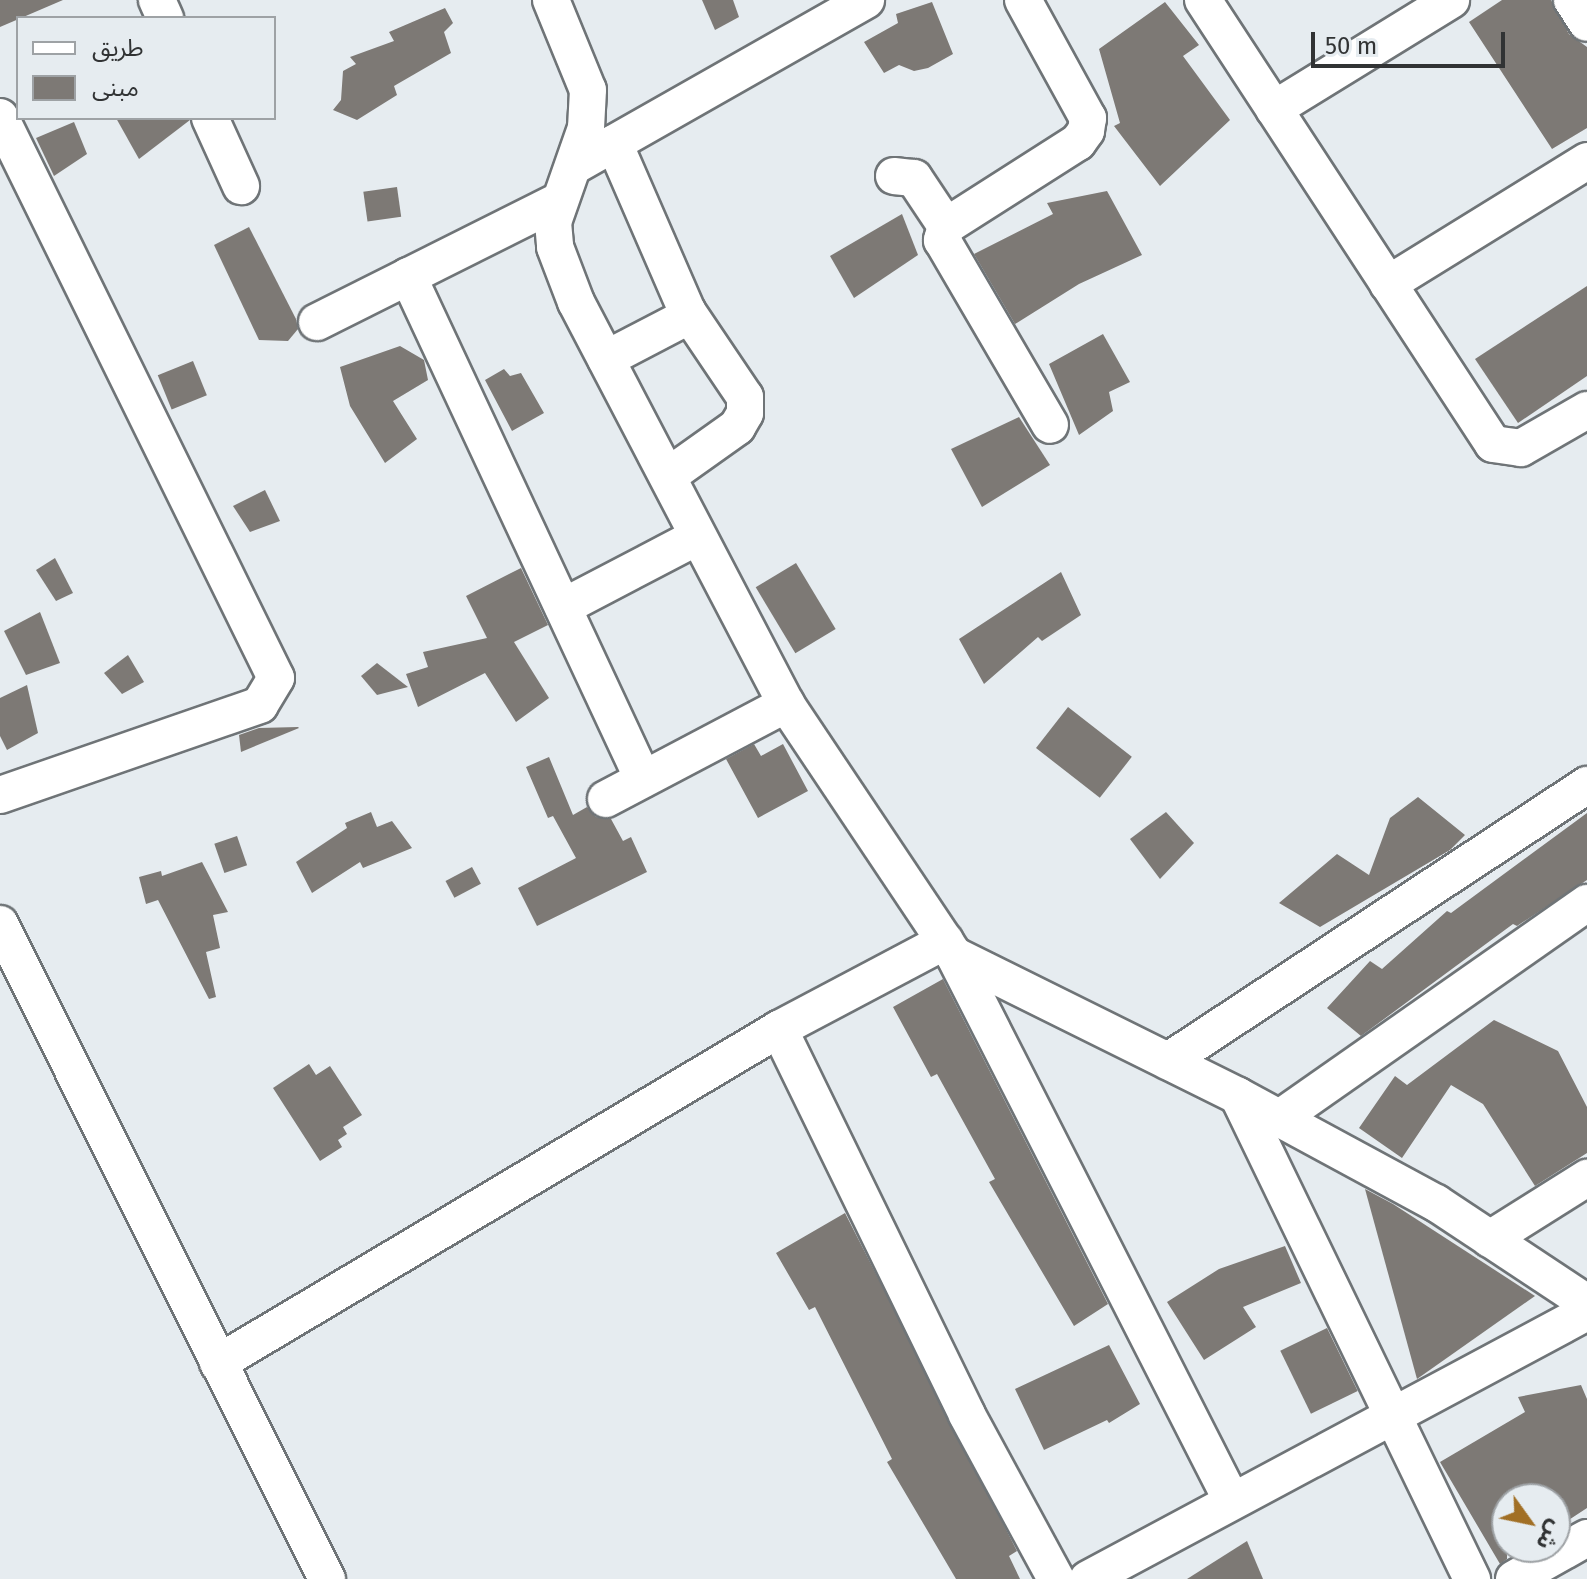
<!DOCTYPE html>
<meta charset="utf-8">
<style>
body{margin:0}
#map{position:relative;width:1587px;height:1579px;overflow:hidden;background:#e6ecf0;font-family:"Fira Sans","Noto Sans Arabic",sans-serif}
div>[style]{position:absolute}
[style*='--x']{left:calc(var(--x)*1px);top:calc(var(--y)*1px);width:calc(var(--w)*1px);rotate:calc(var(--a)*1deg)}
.building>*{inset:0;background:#7d7975;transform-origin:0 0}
.roads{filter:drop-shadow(2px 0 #6f7477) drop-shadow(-2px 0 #6f7477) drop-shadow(0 2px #6f7477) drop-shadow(0 -2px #6f7477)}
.minor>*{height:36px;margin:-18px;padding:0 18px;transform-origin:18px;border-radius:18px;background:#fff}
span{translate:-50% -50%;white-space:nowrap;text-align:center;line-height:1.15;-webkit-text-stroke:8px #e6ecf0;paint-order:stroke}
.legend{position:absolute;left:16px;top:16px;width:260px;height:104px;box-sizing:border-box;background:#e6ecf0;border:2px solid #9ea2a5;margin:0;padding:10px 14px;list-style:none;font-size:24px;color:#313334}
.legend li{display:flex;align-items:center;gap:16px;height:40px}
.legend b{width:40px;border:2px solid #9ea2a5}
.north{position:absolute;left:1491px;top:1483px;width:80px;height:80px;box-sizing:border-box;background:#e6ecf0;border:2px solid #9ea2a5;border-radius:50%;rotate:123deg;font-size:22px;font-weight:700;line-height:32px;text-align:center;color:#313334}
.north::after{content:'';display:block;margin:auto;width:28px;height:36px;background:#a16f25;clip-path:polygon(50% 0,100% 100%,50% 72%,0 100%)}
.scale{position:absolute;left:1311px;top:32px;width:194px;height:36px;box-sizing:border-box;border:4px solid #313334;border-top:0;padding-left:10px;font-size:24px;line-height:28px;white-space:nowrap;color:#313334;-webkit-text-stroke:6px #e6ecf0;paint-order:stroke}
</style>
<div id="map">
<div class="building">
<div style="clip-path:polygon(0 0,63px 0,0 27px)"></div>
<div style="clip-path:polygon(702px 0,733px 0,739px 17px,715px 30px)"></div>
<div style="clip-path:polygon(1502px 0,1551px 0,1569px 34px,1587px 47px,1587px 128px,1552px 149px,1469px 22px)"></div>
<div style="clip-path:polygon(932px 2px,953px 54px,928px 68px,914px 71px,899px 65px,884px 73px,864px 42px,898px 23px,896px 14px)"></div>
<div style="clip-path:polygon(1165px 2px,1199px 45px,1183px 56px,1230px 120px,1160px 186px,1114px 126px,1120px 123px,1099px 49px)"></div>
<div style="clip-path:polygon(445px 8px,453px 23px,444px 32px,451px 53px,394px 86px,397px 95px,357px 120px,333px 110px,341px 100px,343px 71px,356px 64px,350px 57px,394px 41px,389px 32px)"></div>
<div style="clip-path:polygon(116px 118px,189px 118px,190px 120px,139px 159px)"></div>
<div style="clip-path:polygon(74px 122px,87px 154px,54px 176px,36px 138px)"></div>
<div style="left:397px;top:187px;width:30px;height:34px;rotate:82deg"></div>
<div style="clip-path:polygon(1107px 191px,1142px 255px,1079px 284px,1015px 324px,974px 254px,1053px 214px,1047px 203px)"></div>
<div style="clip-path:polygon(902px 214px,918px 255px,854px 298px,830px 256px)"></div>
<div style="clip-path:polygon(249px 227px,296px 319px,298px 329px,288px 341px,259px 340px,214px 245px)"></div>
<div style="clip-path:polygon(1587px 286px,1587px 376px,1518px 423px,1475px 359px)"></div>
<div style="clip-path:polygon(1103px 334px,1130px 382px,1109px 392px,1113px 411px,1079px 435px,1049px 364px)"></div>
<div style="clip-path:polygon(400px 346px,424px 360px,428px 380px,393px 401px,417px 439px,385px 463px,350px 406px,340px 367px)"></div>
<div style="left:193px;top:361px;width:37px;height:38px;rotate:68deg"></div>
<div style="clip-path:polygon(504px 369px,510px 376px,521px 373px,544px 413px,512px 431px,485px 380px)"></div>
<div style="clip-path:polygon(1019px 417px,1050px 465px,982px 507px,951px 449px)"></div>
<div style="clip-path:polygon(265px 490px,280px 521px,250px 532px,233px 506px)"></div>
<div style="clip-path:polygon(55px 558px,73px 593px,56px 601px,36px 570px)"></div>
<div style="left:796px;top:563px;width:77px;height:47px;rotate:59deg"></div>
<div style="clip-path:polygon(521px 568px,548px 625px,514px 642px,549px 698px,516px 722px,485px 673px,418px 707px,406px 674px,428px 667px,423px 652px,487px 638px,466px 596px)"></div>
<div style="clip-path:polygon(1061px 572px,1081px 615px,1042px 641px,1038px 637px,984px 684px,959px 639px)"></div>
<div style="clip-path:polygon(40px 612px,60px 663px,26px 675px,4px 631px)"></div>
<div style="clip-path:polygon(128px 655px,144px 682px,122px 694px,104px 673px)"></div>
<div style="clip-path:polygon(377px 663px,408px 687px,377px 695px,361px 676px)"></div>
<div style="clip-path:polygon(27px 685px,38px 733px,7px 750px,0 736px,0 698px)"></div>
<div style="left:1068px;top:707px;width:81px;height:52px;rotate:38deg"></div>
<div style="clip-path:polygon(259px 728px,298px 727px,299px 728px,241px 752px,239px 735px)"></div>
<div style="clip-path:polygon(754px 744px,761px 756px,783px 744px,808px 791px,758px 818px,726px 759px)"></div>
<div style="clip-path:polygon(549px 757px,573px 815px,587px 807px,596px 817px,611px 819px,623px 841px,631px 837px,647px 872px,537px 926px,518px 888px,576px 858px,553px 816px,548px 818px,526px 767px)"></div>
<div style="clip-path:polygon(1418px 797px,1465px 835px,1450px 850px,1320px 927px,1279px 903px,1337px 854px,1369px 875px,1390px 818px)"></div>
<div style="clip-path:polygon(371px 812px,377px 827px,392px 821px,412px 848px,363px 868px,360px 862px,312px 893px,296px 862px,347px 828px,345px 823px)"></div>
<div style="clip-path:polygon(1166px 812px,1194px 843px,1160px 879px,1130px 839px)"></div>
<div style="clip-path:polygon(1587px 813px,1587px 880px,1517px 926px,1513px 924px,1361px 1036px,1327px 1008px,1370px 961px,1382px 969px,1447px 911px,1451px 913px)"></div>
<div style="left:237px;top:836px;width:31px;height:24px;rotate:71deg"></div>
<div style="clip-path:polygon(202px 862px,228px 912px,213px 915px,220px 948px,206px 952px,216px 997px,209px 999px,158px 900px,146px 904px,139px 877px,161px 871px,162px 876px)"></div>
<div style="left:472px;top:867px;width:19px;height:30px;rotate:62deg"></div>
<div style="clip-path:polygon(943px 979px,1108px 1304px,1074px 1326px,989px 1182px,995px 1179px,937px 1074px,931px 1077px,893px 1007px)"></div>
<div style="clip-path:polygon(1494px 1020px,1558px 1051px,1587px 1107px,1587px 1153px,1535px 1186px,1483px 1104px,1451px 1085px,1402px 1158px,1359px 1128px,1395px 1076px,1407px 1085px)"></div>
<div style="clip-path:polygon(309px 1064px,316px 1075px,330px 1066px,362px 1115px,343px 1127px,347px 1134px,338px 1140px,342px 1147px,320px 1161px,273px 1088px)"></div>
<div style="clip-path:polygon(1365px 1189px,1393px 1204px,1535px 1296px,1417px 1379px)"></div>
<div style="clip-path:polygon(845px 1213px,1017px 1551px,1009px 1556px,1020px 1579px,956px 1579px,887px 1462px,892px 1459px,815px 1307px,809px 1310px,776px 1253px)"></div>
<div style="clip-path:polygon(1285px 1246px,1301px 1283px,1243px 1307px,1256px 1327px,1204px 1360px,1167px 1302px,1219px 1269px)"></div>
<div style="left:1327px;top:1328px;width:70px;height:52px;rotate:64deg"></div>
<div style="clip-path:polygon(1109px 1345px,1140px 1404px,1109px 1423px,1107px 1420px,1044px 1450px,1015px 1389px)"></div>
<div style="clip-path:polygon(1581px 1385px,1587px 1399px,1587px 1508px,1555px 1529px,1555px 1499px,1507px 1499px,1507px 1559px,1500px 1564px,1440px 1462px,1525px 1412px,1518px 1397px)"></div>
<div style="clip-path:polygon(1247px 1541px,1263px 1579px,1187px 1579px)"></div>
</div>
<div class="roads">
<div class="minor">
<div style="--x:157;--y:0;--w:20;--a:66"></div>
<div style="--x:551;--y:0;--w:97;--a:67.7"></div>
<div style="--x:588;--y:90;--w:38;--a:93"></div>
<div style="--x:586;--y:128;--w:100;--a:109.3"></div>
<div style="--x:553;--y:222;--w:25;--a:85"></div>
<div style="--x:555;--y:247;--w:59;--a:69.1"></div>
<div style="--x:576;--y:302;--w:454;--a:62.4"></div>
<div style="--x:786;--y:704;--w:302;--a:56.2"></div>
<div style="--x:954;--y:955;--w:610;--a:63.02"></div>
<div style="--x:1023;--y:0;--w:135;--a:61.2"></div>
<div style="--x:1088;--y:118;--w:13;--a:99"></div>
<div style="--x:1086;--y:131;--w:14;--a:126"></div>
<div style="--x:1078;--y:142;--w:156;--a:147.5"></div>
<div style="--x:946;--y:226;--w:15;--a:106"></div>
<div style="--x:942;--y:240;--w:214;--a:59.7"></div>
<div style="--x:1203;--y:0;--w:530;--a:56.85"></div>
<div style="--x:1493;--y:444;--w:28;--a:8"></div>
<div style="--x:1521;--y:448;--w:76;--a:-29.9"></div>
<div style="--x:1572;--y:0;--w:27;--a:57"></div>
<div style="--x:1274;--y:109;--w:208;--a:-31.6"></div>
<div style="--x:0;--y:117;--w:625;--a:63.8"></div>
<div style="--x:276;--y:678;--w:31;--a:121"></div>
<div style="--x:260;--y:705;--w:275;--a:160.9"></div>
<div style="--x:210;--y:118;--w:75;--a:65.5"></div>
<div style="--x:574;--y:166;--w:336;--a:-29.6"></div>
<div style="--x:894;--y:176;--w:20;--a:6"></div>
<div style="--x:914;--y:178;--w:58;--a:56.3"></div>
<div style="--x:408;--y:276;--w:555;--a:64.96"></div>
<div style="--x:1388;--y:284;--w:234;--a:-31.7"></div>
<div style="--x:317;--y:322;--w:271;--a:-26.6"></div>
<div style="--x:606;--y:359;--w:82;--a:-27.5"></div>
<div style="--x:679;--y:321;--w:13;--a:-51"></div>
<div style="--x:687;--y:311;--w:183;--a:-113.5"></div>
<div style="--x:668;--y:476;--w:85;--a:-35.4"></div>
<div style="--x:737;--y:427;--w:16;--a:-60"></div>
<div style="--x:745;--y:413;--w:16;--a:-90"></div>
<div style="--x:745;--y:397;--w:104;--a:-124"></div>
<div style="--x:563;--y:607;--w:151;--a:-27.6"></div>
<div style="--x:606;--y:799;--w:204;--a:-27.8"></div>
<div style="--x:0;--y:924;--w:732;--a:63.47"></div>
<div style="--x:954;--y:955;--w:317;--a:26.4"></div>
<div style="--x:1238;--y:1096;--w:225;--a:28.4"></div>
<div style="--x:1436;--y:1203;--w:181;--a:33.5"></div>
<div style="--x:779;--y:1029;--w:429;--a:64"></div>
<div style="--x:967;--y:1415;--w:187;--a:61.5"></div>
<div style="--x:1168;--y:1061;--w:502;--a:-33.37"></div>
<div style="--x:1238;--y:1096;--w:537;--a:64.15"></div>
<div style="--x:1280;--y:1118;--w:375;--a:-35"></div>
<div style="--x:1490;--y:1239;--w:115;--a:-32.2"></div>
<div style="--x:218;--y:1363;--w:653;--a:-30.77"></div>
<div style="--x:779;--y:1029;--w:188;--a:-27.9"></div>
<div style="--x:1088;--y:1579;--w:566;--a:-28.15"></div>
<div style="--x:1514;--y:1579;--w:84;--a:-29.3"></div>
</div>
</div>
<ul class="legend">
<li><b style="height:10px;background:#fff"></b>طريق</li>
<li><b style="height:22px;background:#7d7975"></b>مبنى</li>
</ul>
<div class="north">ش</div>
<div class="scale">50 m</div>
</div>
